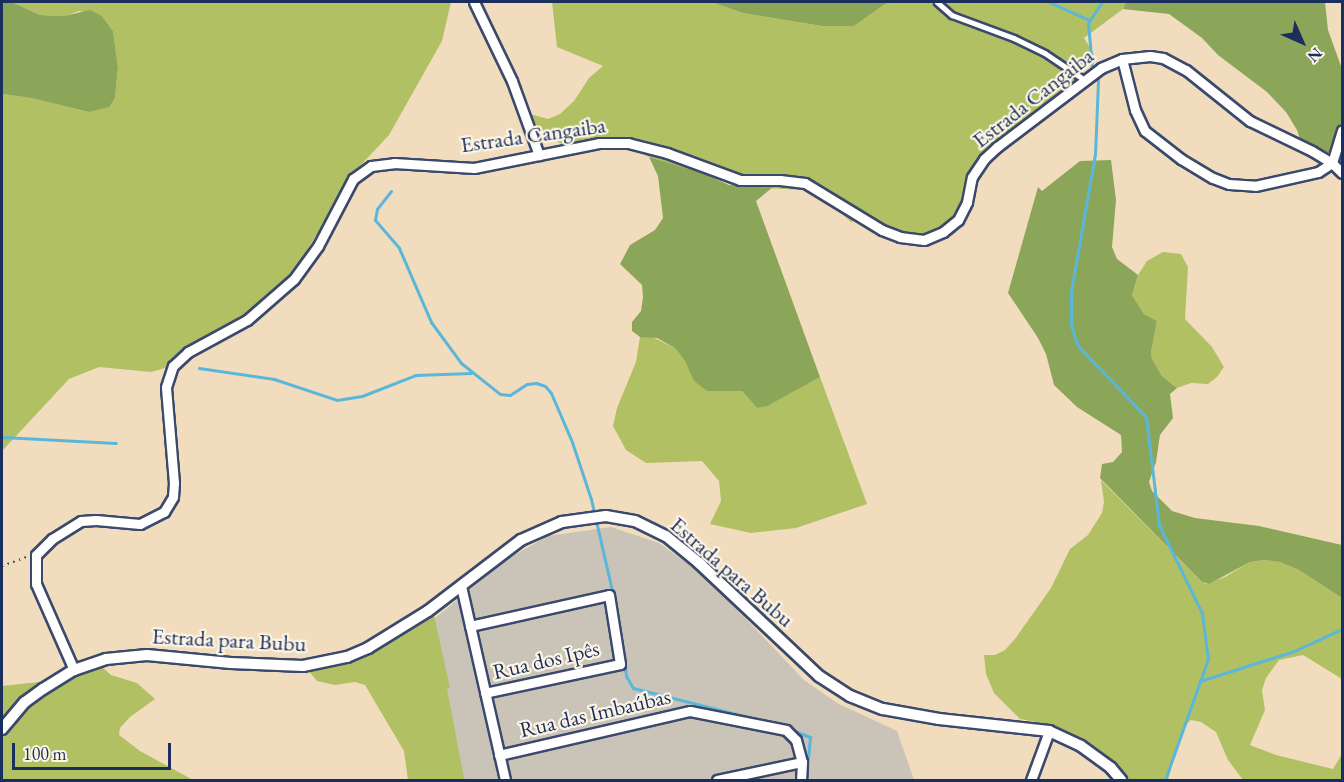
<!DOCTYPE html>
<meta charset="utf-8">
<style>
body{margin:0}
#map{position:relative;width:1344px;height:782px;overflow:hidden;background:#f1ddbe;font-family:"EB Garamond",serif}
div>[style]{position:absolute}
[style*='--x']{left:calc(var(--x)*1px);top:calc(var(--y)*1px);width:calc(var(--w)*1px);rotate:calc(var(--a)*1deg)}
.industrial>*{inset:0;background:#cac3b8}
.green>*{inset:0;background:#b0c063}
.forest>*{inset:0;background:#8ca659}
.stream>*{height:3px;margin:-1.5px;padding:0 1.5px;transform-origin:1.5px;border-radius:1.5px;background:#5bb7d9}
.path>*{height:2px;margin-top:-1px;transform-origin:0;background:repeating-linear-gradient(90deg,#3b496c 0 1.5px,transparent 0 6px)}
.roads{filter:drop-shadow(2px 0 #3b496c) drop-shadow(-2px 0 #3b496c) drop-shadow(0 2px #3b496c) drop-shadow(0 -2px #3b496c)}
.service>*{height:4.5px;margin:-2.25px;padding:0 2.25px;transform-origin:2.25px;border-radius:2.25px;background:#fff}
.minor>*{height:9px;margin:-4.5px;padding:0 4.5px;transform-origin:4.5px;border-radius:4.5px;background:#fff}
.tertiary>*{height:10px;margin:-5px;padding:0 5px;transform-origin:5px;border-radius:5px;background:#fff}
span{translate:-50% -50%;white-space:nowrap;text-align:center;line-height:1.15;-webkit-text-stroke:4.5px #fcf5e5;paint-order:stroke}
.street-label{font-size:22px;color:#1b2f5e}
.frame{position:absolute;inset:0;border:3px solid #1b2f5e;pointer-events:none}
.north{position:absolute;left:1272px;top:12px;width:60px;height:60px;-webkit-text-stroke:4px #fcf5e5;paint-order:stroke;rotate:135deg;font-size:16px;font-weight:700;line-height:24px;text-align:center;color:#1b2f5e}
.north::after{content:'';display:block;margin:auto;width:21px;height:27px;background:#1b2f5e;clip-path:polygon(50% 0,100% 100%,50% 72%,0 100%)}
.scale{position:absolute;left:12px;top:743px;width:159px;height:27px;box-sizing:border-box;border:3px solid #1b2f5e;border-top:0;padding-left:8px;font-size:18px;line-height:21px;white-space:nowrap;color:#1b2f5e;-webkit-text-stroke:4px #fcf5e5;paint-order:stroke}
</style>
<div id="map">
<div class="industrial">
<div style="clip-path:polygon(611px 527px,659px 543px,704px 575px,804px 680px,837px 703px,897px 731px,914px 780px,462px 780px,429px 623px,506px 560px,548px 536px)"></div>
</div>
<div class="green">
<div style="clip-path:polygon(12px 2px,451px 2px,442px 41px,389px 135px,358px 168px,291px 276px,254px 310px,177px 357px,165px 368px,151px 372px,99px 367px,69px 379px,2px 451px,2px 94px,31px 98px,89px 112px,115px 98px,118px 67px,113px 31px,102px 16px,79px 11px,65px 16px,40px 15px)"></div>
<div style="clip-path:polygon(552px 2px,711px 2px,743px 13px,822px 26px,854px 26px,888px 2px,1126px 2px,1123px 9px,1084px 38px,1094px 54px,1077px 78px,963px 189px,964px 223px,954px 234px,937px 240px,917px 239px,862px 219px,851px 222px,827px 200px,806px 190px,741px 187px,649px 157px,631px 148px,575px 151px,558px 142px,533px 123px,530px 114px,548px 119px,560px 114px,574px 101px,589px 78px,603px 66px,557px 47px)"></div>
<div style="clip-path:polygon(1163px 252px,1181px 254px,1188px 267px,1185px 319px,1212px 347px,1224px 367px,1217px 377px,1208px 384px,1191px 383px,1177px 388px,1162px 376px,1152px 359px,1151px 353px,1157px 321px,1144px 314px,1132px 295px,1138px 275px,1147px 261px)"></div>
<div style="clip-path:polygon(650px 336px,675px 348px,685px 361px,719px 391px,742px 391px,757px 408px,820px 377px,867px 504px,796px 528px,751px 533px,710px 524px,721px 501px,719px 481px,702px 461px,646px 463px,626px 450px,613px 426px,617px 408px,636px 362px,640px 337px)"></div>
<div style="clip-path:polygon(1101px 480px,1202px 582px,1206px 584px,1225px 577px,1250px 562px,1264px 560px,1280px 562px,1299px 570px,1342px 598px,1342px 679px,1303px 655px,1279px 660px,1266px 678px,1262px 690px,1265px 710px,1250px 745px,1276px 755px,1333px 769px,1342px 754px,1342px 780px,1243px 780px,1228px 760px,1216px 732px,1201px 722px,1191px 720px,1183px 727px,1168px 780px,1126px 780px,1081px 742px,1047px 724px,1020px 719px,994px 693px,986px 674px,984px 655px,995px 655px,1005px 650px,1015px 639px,1051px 588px,1070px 549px,1088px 535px,1102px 513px,1104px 502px)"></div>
<div style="clip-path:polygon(434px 615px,450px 688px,447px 689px,464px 778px,468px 780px,408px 780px,404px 751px,365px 685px,355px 682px,335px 685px,317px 681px,308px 670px,354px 661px)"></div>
<div style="clip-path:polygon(101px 666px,111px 675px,137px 683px,155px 699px,130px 717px,120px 728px,119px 735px,140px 751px,193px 780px,2px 780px,2px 686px,49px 681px)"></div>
</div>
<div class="forest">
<div style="clip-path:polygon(2px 2px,12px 2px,40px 15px,64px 16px,90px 10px,102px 16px,113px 31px,118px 67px,115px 98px,109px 107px,89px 112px,31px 98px,2px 94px)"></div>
<div style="clip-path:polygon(711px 2px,888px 2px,854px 26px,822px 26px,743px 13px)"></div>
<div style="clip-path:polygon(1126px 2px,1325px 2px,1328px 30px,1342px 69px,1342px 129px,1337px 143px,1329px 152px,1321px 152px,1301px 142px,1297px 130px,1286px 112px,1267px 92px,1218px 55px,1202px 38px,1169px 14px,1123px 9px)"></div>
<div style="clip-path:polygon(649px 157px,702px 173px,729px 185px,773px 187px,756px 201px,820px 377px,767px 406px,757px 408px,742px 391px,707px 391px,694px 381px,685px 361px,675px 348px,657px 338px,640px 337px,632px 331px,632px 322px,641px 311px,643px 297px,642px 285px,620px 264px,630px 245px,655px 230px,663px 218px,658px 176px)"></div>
<div style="clip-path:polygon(1111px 160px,1116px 200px,1112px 247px,1117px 259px,1138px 275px,1132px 295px,1144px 314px,1157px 321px,1151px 353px,1152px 359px,1162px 376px,1177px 388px,1170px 394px,1173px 418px,1160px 435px,1156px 462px,1149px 482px,1152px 491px,1172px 511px,1195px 518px,1259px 526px,1342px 545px,1342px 598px,1299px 570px,1280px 562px,1264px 560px,1250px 562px,1209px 584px,1202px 582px,1100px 478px,1102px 464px,1113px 462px,1122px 452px,1121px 435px,1077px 407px,1054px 385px,1046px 354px,1038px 338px,1008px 293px,1038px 187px,1042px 191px,1080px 161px)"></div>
</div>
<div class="stream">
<div style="--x:1049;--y:2;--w:44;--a:24.2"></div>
<div style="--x:1102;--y:2;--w:25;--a:124"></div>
<div style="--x:1088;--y:23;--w:44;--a:84.8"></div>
<div style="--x:1092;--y:67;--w:14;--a:65"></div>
<div style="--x:1098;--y:80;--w:74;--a:92.3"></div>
<div style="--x:1095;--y:154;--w:139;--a:99.9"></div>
<div style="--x:1071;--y:291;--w:34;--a:90"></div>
<div style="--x:1071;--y:325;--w:22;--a:72"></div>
<div style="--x:1078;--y:346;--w:98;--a:46.2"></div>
<div style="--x:1146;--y:417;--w:109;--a:83.1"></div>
<div style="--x:1159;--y:525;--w:98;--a:64"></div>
<div style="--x:1202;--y:613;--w:46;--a:82.6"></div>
<div style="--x:1208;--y:659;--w:128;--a:109.6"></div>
<div style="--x:391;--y:191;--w:23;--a:128"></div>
<div style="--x:377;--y:209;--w:11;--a:100"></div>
<div style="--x:375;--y:220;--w:37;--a:49"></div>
<div style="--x:399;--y:248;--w:81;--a:66.6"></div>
<div style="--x:431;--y:322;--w:51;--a:53.8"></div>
<div style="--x:461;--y:363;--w:50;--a:38.5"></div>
<div style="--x:500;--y:394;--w:10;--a:6"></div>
<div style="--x:510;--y:395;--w:20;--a:-33"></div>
<div style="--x:527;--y:384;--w:9;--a:-6"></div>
<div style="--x:536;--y:383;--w:9;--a:18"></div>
<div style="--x:545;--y:386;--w:9;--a:49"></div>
<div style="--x:551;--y:393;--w:53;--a:66.8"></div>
<div style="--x:572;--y:442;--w:60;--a:71.6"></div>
<div style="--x:591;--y:499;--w:98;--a:77.1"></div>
<div style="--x:199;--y:368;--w:76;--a:8.3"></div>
<div style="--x:274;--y:379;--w:66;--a:18.4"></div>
<div style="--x:337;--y:400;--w:25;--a:-9"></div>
<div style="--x:362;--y:396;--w:58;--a:-21.3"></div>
<div style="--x:416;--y:375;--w:55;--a:-2.1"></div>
<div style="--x:2;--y:437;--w:114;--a:3"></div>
<div style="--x:624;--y:661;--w:15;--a:82"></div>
<div style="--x:626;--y:676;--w:14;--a:60"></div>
<div style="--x:633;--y:688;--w:143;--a:14.1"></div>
<div style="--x:1200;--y:681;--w:99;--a:-17.7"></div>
<div style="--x:1294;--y:651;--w:53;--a:-24.6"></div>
<div style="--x:790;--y:729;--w:22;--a:22"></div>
<div style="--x:810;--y:737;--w:43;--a:95.3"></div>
</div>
<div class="path">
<div style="--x:2;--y:566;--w:27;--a:-20"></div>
</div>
<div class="roads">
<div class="service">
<div style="--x:937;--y:2;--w:20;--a:41"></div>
<div style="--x:952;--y:15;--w:66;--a:20.4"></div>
<div style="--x:1014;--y:38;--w:34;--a:26"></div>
<div style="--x:1045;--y:53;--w:48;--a:34"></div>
</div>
<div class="minor">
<div style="--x:474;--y:2;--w:88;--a:64.3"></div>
<div style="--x:512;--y:81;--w:79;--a:70"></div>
<div style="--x:1122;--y:59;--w:53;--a:75.7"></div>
<div style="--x:1135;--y:110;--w:23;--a:65"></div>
<div style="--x:1145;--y:131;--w:46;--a:37.9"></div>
<div style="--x:1181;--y:159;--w:37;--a:31"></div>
<div style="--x:1213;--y:178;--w:17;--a:21"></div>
<div style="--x:1229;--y:184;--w:26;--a:4"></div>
<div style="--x:1255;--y:186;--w:65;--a:-12.5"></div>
<div style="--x:1318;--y:172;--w:17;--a:-33"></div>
<div style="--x:1332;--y:163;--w:34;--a:-73"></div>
<div style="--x:461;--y:586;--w:199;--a:77.2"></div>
<div style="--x:470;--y:626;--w:142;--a:-12.6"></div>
<div style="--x:609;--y:595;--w:70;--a:80.9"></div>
<div style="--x:620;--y:664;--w:138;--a:167.9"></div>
<div style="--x:74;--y:670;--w:94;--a:-113.8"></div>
<div style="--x:36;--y:584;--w:29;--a:-90"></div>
<div style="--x:36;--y:555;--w:23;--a:-45"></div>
<div style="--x:52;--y:539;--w:34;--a:-32"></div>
<div style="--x:81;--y:521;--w:15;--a:-4"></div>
<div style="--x:96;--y:520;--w:44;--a:5.2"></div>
<div style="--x:140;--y:524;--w:27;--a:-27"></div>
<div style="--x:164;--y:512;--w:17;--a:-59"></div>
<div style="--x:173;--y:497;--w:14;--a:-86"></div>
<div style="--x:174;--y:483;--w:96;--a:-94.8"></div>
<div style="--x:166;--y:387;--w:22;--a:-72"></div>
<div style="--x:173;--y:366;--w:21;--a:-43"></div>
<div style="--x:188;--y:352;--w:67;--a:-28.5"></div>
<div style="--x:247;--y:320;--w:62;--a:-41.1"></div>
<div style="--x:294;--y:279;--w:41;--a:-54"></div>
<div style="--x:318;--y:246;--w:76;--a:-62.4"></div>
<div style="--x:353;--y:179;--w:22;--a:-36"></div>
<div style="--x:371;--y:166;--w:23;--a:-7"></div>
<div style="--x:394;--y:163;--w:80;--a:3.6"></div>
<div style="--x:474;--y:168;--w:127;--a:-11.3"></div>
<div style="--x:599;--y:143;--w:29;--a:0"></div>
<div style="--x:628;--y:143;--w:40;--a:14.4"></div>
<div style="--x:667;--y:153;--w:78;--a:20.3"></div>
<div style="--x:740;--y:180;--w:40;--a:0"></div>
<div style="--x:780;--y:180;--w:25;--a:7"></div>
<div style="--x:805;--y:183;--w:90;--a:31.4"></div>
<div style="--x:882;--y:230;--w:19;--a:21"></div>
<div style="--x:900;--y:237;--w:24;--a:7"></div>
<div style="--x:924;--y:240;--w:21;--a:-23"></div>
<div style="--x:943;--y:232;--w:19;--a:-39"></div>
<div style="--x:958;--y:220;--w:20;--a:-63"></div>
<div style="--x:967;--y:202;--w:25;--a:-79"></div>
<div style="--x:972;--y:177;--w:22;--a:-56"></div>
<div style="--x:984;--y:159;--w:18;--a:-43"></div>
<div style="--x:997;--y:147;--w:131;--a:-37.2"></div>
<div style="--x:1101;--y:68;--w:23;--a:-23"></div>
<div style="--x:1122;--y:59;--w:28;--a:-6"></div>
<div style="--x:1150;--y:56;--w:13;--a:9"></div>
<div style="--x:1163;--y:58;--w:26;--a:28"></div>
<div style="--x:1186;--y:70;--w:82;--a:38.6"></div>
<div style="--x:1250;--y:121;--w:69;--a:25.8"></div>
<div style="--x:1312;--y:151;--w:23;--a:31"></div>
<div style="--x:1332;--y:163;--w:14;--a:45"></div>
<div style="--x:499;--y:755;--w:196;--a:-13"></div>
<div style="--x:690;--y:711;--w:98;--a:11.2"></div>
<div style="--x:786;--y:730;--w:14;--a:45"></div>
<div style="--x:796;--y:740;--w:23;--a:75"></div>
<div style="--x:802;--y:762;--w:18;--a:93"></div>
<div style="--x:717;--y:780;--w:87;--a:-12"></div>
<div style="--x:1031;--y:780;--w:52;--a:-69.8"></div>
</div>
<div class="tertiary">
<div style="--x:2;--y:729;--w:35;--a:-50"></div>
<div style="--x:25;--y:702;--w:22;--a:-36"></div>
<div style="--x:43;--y:689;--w:36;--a:-32"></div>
<div style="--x:74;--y:670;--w:34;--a:-19"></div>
<div style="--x:106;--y:659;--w:41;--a:-5.6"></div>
<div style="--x:147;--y:655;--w:84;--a:5.4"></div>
<div style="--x:231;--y:663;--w:72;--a:2.4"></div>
<div style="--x:303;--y:666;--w:45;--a:-11.6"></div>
<div style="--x:347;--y:657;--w:23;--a:-23"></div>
<div style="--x:368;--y:648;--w:70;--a:-31.7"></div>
<div style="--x:428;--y:611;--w:117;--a:-37.4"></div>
<div style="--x:521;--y:540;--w:45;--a:-23.7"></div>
<div style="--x:562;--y:522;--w:44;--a:-7.8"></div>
<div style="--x:606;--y:516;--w:29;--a:10"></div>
<div style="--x:635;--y:521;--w:34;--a:26"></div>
<div style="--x:666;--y:536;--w:43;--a:39.3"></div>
<div style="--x:699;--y:563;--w:165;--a:43.3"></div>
<div style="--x:819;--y:676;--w:37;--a:33"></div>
<div style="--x:850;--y:696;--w:35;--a:22"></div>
<div style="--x:883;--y:709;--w:57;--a:10.1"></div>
<div style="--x:939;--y:719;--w:111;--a:6.2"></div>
<div style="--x:1049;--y:731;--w:35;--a:25"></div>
<div style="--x:1081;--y:746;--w:37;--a:36"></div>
<div style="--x:1111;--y:768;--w:16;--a:50"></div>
</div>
</div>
<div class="street-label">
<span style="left:1033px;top:98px;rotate:-38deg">Estrada Cangaiba</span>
<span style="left:533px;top:135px;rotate:-8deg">Estrada Cangaiba</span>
<span style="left:732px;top:572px;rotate:41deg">Estrada para Bubu</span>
<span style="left:229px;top:640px;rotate:3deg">Estrada para Bubu</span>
<span style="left:546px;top:660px;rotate:-13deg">Rua dos Ipês</span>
<span style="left:595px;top:713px;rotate:-13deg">Rua das Imbaúbas</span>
</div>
<div class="frame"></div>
<div class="north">N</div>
<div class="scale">100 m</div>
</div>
